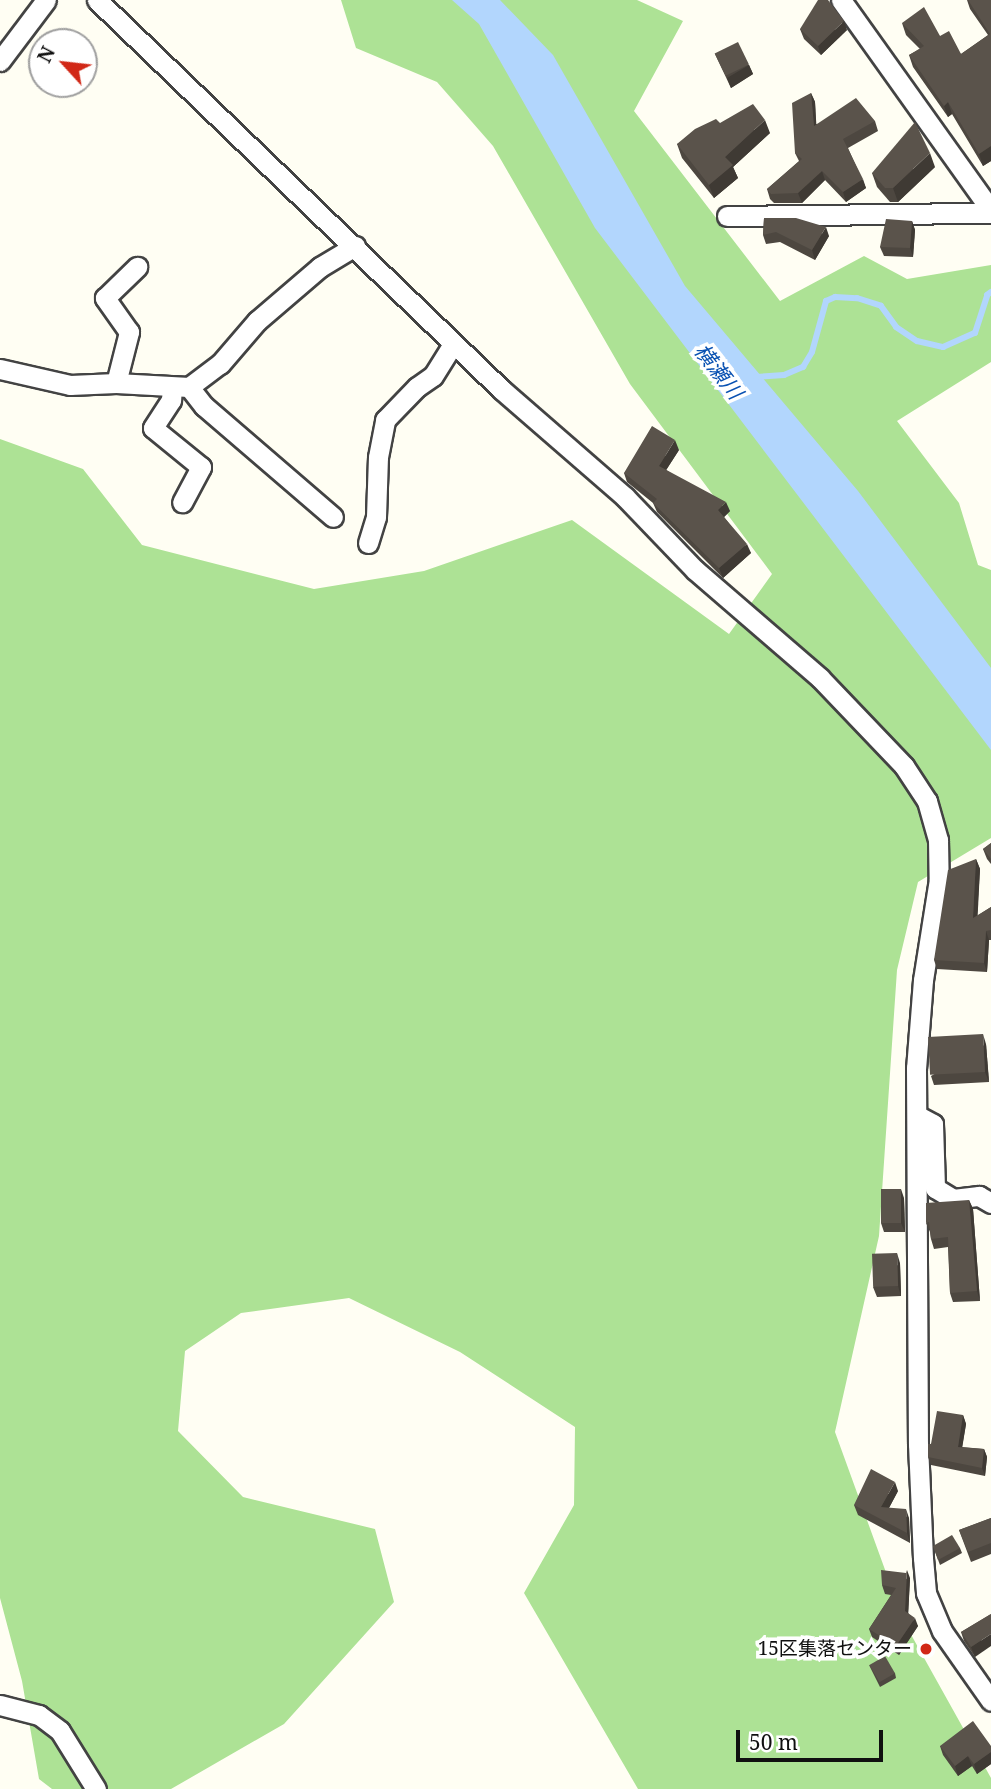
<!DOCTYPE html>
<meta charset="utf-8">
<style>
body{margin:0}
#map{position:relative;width:991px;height:1789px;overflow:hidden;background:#fffef3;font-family:"Noto Serif","Noto Sans JP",serif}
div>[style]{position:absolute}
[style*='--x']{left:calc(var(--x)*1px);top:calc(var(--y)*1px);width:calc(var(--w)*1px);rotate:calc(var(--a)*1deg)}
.forest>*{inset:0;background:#ade295}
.water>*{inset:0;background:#b2d6fd}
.stream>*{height:6px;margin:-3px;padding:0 3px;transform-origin:3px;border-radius:3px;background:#b2d6fd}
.roads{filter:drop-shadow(2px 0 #434343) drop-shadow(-2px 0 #434343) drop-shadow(0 2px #434343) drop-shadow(0 -2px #434343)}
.minor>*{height:19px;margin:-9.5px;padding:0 9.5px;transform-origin:9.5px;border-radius:9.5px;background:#fff}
.wall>*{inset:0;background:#4d4740}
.shaded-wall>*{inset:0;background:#3f3a34}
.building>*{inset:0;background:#5a534b;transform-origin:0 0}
.dots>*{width:19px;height:19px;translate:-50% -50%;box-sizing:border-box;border:4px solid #fff;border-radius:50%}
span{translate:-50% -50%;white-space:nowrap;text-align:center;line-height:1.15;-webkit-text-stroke:7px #fff;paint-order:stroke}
.poi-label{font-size:19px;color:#101010}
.right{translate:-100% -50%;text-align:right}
.water-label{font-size:21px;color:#0951b2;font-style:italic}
.north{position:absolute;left:28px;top:28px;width:70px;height:70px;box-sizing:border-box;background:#fff;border:2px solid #9f9f9f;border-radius:50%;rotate:297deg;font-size:19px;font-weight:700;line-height:28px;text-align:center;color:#101010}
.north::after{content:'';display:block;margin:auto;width:24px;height:32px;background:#d12817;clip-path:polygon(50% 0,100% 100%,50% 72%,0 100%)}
.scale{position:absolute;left:736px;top:1730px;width:147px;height:32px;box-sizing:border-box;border:4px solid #101010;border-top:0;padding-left:9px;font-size:21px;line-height:24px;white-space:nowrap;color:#101010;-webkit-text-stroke:5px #fff;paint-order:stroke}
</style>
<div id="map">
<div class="forest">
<div style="clip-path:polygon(341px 0,637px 0,683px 21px,634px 111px,780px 301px,864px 256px,907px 279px,991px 265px,991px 362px,897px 421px,959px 503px,978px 565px,991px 570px,991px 838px,918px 882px,897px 970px,879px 1236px,835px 1432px,904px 1622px,991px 1778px,991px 1789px,638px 1789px,524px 1593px,574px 1505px,575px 1427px,460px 1352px,349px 1298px,241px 1313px,185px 1351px,178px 1431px,243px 1497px,375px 1529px,394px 1602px,284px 1724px,171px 1789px,52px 1789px,39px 1779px,22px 1681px,0 1598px,0 439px,83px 469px,142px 545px,314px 589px,424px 571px,572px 520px,729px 634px,772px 574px,630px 384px,493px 146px,437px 82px,356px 48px)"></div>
</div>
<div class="water">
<div style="clip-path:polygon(452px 0,500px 0,553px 55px,685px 286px,858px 491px,991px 668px,991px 750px,595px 228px,479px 24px)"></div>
</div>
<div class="stream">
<div style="--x:756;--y:377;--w:28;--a:-4"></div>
<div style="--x:784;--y:375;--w:21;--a:-23"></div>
<div style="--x:803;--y:367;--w:17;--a:-59"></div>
<div style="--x:812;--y:352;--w:53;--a:-74.6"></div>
<div style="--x:826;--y:301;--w:10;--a:-24"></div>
<div style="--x:835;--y:297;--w:22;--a:3"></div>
<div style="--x:857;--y:298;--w:25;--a:18"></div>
<div style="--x:881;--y:306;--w:26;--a:54"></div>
<div style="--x:896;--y:327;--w:25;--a:34"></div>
<div style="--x:917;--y:341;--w:27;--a:13"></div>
<div style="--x:943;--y:347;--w:35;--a:-24"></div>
<div style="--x:975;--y:333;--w:40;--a:-72"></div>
<div style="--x:987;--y:295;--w:5;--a:-37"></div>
</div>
<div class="roads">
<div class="minor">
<div style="--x:97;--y:0;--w:562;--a:43.92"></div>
<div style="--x:502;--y:390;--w:163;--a:41"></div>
<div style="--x:625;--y:497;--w:101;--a:46.2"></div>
<div style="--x:695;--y:570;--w:165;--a:40.8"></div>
<div style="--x:820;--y:678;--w:122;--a:46.3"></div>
<div style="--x:904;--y:766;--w:42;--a:56.7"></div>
<div style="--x:927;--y:801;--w:41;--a:74.2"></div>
<div style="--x:938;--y:840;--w:39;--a:89"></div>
<div style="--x:939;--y:879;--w:102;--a:99"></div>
<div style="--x:923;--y:980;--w:88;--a:94.5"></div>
<div style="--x:916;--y:1068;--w:376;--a:89.7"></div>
<div style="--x:918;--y:1444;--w:114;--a:87.5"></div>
<div style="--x:923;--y:1558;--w:35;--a:85"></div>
<div style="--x:926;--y:1593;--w:41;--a:67.2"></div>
<div style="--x:942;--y:1631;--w:85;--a:55"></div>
<div style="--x:841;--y:0;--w:258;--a:54.5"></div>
<div style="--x:0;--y:61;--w:76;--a:-53"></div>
<div style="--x:727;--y:216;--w:264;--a:-0.7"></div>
<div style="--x:0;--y:369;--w:72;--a:12.9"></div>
<div style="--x:70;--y:385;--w:46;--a:-2.5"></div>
<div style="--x:116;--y:383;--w:73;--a:3.1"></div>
<div style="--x:189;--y:387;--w:39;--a:-37"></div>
<div style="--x:220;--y:364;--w:57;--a:-49.3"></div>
<div style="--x:257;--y:321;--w:83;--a:-40.6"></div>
<div style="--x:320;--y:267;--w:41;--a:-31"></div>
<div style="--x:116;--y:383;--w:53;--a:-75.7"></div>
<div style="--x:129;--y:332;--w:42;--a:-125.2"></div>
<div style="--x:105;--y:298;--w:45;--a:-44.1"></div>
<div style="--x:172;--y:387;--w:13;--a:94"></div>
<div style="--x:171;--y:400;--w:33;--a:123"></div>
<div style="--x:153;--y:428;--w:62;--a:39.1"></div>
<div style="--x:201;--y:467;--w:40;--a:118"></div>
<div style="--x:189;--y:387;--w:24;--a:52"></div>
<div style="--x:204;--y:406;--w:170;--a:40.7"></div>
<div style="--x:368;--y:543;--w:27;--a:-73"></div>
<div style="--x:376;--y:517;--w:60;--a:-88.1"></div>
<div style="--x:378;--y:457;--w:38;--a:-79"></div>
<div style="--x:385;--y:420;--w:46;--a:-45.9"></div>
<div style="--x:417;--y:387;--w:19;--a:-35"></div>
<div style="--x:433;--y:376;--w:38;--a:-58"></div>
<div style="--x:918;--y:1116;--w:17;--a:28"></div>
<div style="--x:933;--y:1124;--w:64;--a:88.2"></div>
<div style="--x:935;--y:1188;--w:21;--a:31"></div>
<div style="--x:953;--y:1199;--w:26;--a:-7"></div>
<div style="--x:979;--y:1196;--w:14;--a:30"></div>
<div style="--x:0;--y:1705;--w:40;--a:14.4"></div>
<div style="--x:39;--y:1715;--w:26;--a:37"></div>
<div style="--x:60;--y:1731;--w:68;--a:58.2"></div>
</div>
</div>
<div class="wall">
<div style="clip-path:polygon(967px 0,991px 0,991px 161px,983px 166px,952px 114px,948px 117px,913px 67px,909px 55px,920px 49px,906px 35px,902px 23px,940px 36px,961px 54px,988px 35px,970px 9px)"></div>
<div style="clip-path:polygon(800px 29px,847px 30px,821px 55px,804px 39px)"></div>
<div style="clip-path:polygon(715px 54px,749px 65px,753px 74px,731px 88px)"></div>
<div style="clip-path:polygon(811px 93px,815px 102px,816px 124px,875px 121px,878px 131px,848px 148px,866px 188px,846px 202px,825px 180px,802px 203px,774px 203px,770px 199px,767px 189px,799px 161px,795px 153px)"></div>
<div style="clip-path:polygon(720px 123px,770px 133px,733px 167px,738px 178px,714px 198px,682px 158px,677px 144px)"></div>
<div style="clip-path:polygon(935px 167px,898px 202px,890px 202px,877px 187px,872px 173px)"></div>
<div style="clip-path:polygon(764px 218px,829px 236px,815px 260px,780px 242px,766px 244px,763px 235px)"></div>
<div style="clip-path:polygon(912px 221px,915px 230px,913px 257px,884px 256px,880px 247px)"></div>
<div style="clip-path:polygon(679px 450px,666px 470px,730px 511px,724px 517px,751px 553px,723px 578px,657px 512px,653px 503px,627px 482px,624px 473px)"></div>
<div style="clip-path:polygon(991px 843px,991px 864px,987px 859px,983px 849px)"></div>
<div style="clip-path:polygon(976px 859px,980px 869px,977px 916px,991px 907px,991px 940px,989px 940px,987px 972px,937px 969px,934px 960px)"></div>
<div style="clip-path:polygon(986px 1044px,989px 1082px,934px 1085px,931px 1076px)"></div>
<div style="clip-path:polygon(904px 1198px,905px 1232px,884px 1232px,881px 1223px)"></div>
<div style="clip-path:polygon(969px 1200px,973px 1209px,980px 1301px,953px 1302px,950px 1293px,948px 1247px,934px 1249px,931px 1239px,930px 1232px,926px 1223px)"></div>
<div style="clip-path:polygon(900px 1263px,901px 1296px,877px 1297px,873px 1287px)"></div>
<div style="clip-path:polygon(963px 1415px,966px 1424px,962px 1447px,984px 1449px,987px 1457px,985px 1476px,931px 1465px,928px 1457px,931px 1444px)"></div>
<div style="clip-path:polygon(898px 1491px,889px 1508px,909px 1518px,910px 1543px,858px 1515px,854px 1505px)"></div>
<div style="clip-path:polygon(991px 1518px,991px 1554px,971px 1562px,959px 1530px)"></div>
<div style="clip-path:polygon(933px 1546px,960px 1548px,962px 1553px,940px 1565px)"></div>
<div style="clip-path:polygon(910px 1578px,908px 1613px,918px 1626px,899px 1655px,872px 1637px,869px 1629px,891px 1595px,885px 1594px,882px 1585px)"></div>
<div style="clip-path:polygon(991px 1614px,975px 1657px,964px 1641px,961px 1632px)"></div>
<div style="clip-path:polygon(869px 1665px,895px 1673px,896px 1678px,880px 1687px)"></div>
<div style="clip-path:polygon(940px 1746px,991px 1746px,991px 1764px,977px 1774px,972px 1766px,958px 1776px,943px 1755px)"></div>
</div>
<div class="shaded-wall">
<div style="clip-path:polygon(844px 21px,847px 30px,821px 55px,818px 46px)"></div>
<div style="clip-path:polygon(749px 65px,753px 74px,731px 88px,727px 78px)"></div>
<div style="clip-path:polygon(811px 93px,815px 102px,817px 136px,814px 126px)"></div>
<div style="clip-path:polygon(948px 102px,952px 114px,948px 117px,944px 106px)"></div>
<div style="clip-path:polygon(765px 120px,770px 133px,733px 167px,738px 178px,714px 198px,709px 185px,725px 157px)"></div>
<div style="clip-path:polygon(991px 146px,991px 161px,983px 166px,979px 154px)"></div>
<div style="clip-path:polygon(930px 153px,935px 167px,898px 202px,893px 188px)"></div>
<div style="clip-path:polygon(822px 171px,825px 180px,802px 203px,798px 193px)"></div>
<div style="clip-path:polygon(863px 179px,866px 188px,846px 202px,843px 192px)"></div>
<div style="clip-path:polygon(912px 221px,915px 230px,913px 257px,910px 248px)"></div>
<div style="clip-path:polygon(826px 227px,829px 236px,815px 260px,812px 250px)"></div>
<div style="clip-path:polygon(675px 440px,679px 450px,663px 475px,659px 466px)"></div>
<div style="clip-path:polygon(726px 502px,730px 511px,722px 519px,718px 510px)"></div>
<div style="clip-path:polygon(747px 544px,751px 553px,723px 578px,719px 568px)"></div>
<div style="clip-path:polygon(976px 859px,980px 869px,977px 928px,973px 918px)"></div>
<div style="clip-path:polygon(986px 931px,989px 940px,987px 972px,984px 963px)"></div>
<div style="clip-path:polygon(983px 1034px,986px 1044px,989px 1082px,985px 1072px)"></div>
<div style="clip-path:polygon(901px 1189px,904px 1198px,905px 1232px,901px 1223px)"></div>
<div style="clip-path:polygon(969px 1200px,973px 1209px,980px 1301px,977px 1291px)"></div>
<div style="clip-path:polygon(897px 1253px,900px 1263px,901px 1296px,898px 1286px)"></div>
<div style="clip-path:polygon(963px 1415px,966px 1424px,961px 1455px,958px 1447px)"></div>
<div style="clip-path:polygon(984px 1449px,987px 1457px,985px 1476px,982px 1468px)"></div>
<div style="clip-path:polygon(895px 1482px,898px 1491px,884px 1517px,881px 1507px)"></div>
<div style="clip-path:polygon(906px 1509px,909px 1518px,910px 1543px,907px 1533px)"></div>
<div style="clip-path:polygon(907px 1570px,910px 1578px,908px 1619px,905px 1611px)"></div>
<div style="clip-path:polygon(915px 1618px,918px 1626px,899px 1655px,896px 1646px)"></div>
<div style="clip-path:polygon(991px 1634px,991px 1646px,975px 1657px,971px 1647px)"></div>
<div style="clip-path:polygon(991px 1752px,991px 1764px,977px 1774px,974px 1764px)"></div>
<div style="clip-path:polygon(968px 1756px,972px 1766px,958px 1776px,955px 1766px)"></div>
</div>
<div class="building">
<div style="clip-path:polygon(818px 0,828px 0,844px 21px,818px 46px,800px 29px)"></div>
<div style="clip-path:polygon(968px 0,991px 0,991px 146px,979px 154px,948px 102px,944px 106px,909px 55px,924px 46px,902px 23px,924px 7px,940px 36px,949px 31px,961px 54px,990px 34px)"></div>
<div style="left:738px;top:42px;width:25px;height:26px;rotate:64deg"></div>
<div style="clip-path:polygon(811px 93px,814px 126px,856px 98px,875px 121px,843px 139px,863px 179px,843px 192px,822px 171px,798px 193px,771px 194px,767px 189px,802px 159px,795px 153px,792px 103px)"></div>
<div style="clip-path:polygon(753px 104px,765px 120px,725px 157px,733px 165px,709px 185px,677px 144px,695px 129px,716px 119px,720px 123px)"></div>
<div style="clip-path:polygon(915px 122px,930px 153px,893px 188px,885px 188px,872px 173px)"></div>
<div style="clip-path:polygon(764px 218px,796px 218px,826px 227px,812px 250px,776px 232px,763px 235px)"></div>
<div style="clip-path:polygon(886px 219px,912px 221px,910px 248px,880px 247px)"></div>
<div style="clip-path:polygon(652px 426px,675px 440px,659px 466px,726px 502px,718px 510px,747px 544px,719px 568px,653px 503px,657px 499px,624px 473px)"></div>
<div style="clip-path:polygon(991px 843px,991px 859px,983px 849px)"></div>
<div style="clip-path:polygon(976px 859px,973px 918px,991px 907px,991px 930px,986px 931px,984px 963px,934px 960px,948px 870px)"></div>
<div style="left:983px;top:1034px;width:38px;height:55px;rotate:87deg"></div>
<div style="left:881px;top:1189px;width:20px;height:34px"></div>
<div style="clip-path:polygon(969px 1200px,977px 1291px,950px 1293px,948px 1237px,931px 1239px,929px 1222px,926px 1223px,926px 1203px)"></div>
<div style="left:897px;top:1253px;width:33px;height:25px;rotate:88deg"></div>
<div style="clip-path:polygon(937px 1411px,963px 1415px,958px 1447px,984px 1449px,982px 1468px,928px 1457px,928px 1444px,931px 1444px)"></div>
<div style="clip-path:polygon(871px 1469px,895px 1482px,881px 1507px,906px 1509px,907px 1533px,854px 1505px)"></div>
<div style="clip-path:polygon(991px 1518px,991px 1543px,968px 1552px,959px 1530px)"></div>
<div style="clip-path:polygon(952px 1535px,960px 1548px,938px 1560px,933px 1546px)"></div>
<div style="clip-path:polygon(881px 1570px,906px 1573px,907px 1570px,905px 1611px,915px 1618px,896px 1646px,869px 1629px,896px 1588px,882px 1585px)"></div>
<div style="clip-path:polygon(991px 1614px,991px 1634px,971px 1647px,961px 1632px)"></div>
<div style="left:885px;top:1656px;width:20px;height:18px;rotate:60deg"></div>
<div style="clip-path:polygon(973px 1721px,991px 1746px,991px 1752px,974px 1764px,968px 1756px,955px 1766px,940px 1746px)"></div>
</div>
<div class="dots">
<div style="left:926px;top:1649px;background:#d12817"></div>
</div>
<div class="poi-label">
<span class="right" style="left:912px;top:1649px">15区集落センター</span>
</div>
<div class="water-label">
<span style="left:719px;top:371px;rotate:52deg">横瀬川</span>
</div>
<div class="north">N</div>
<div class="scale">50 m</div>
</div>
